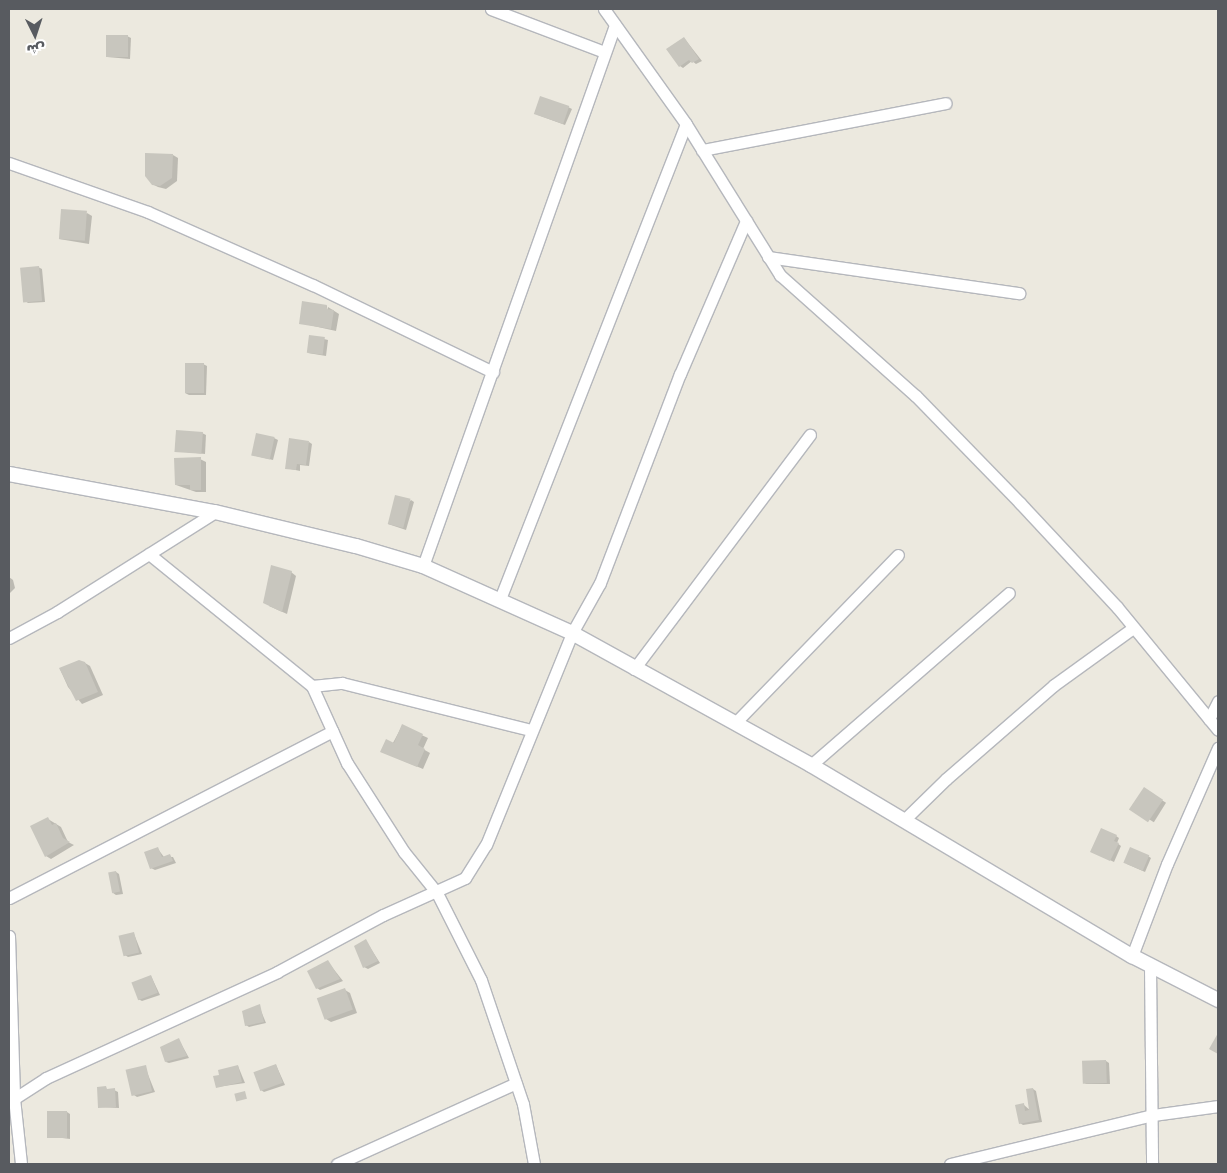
<!DOCTYPE html>
<meta charset="utf-8">
<style>
body{margin:0}
#map{position:relative;width:1227px;height:1173px;overflow:hidden;background:#ece9df;font-family:"DejaVu Sans","Noto Sans Arabic",sans-serif}
div>[style]{position:absolute}
[style*='--x']{left:calc(var(--x)*1px);top:calc(var(--y)*1px);width:calc(var(--w)*1px);rotate:calc(var(--a)*1deg)}
.shadow>*{inset:0;background:#0003;transform-origin:0 0}
.building>*{inset:0;background:#c8c6be;transform-origin:0 0}
.roads{filter:drop-shadow(1px 0 #b5b7bc) drop-shadow(-1px 0 #b5b7bc) drop-shadow(0 1px #b5b7bc) drop-shadow(0 -1px #b5b7bc)}
.minor>*{height:11px;margin:-5.5px;padding:0 5.5px;transform-origin:5.5px;border-radius:5.5px;background:#fff}
.tertiary>*{height:14px;margin:-7px;padding:0 7px;transform-origin:7px;border-radius:7px;background:#fff}
span{translate:-50% -50%;white-space:nowrap;text-align:center;line-height:1.15;-webkit-text-stroke:5px #fff;paint-order:stroke}
.frame{position:absolute;inset:0;border:10px solid #585b60;pointer-events:none}
.north{position:absolute;left:10px;top:10px;width:50px;height:50px;-webkit-text-stroke:4px #fff;paint-order:stroke;rotate:176deg;font-size:14px;font-weight:700;line-height:20px;text-align:center;color:#585b60}
.north::after{content:'';display:block;margin:auto;width:18px;height:22px;background:#585b60;clip-path:polygon(50% 0,100% 100%,50% 72%,0 100%)}
</style>
<div id="map">
<div class="shadow">
<div style="clip-path:polygon(127px 36px,131px 38px,130px 59px,107px 57px)"></div>
<div style="clip-path:polygon(684px 38px,702px 61px,696px 64px,692px 61px,683px 68px,680px 66px)"></div>
<div style="clip-path:polygon(568px 107px,572px 109px,565px 125px,538px 115px)"></div>
<div style="clip-path:polygon(173px 155px,178px 158px,177px 181px,166px 189px,158px 187px,152px 184px)"></div>
<div style="clip-path:polygon(87px 213px,92px 216px,89px 244px,59px 239px)"></div>
<div style="clip-path:polygon(38px 267px,42px 269px,45px 302px,28px 303px,25px 301px)"></div>
<div style="clip-path:polygon(303px 303px,327px 306px,326px 315px,328px 307px,339px 314px,336px 331px,300px 323px)"></div>
<div style="clip-path:polygon(324px 339px,328px 340px,326px 356px,308px 353px)"></div>
<div style="clip-path:polygon(203px 364px,207px 366px,206px 395px,189px 395px,185px 393px)"></div>
<div style="clip-path:polygon(202px 433px,206px 435px,205px 454px,177px 451px)"></div>
<div style="clip-path:polygon(274px 438px,278px 440px,273px 460px,252px 455px)"></div>
<div style="clip-path:polygon(309px 442px,312px 444px,309px 466px,300px 465px,300px 471px,286px 468px)"></div>
<div style="clip-path:polygon(200px 459px,206px 462px,206px 492px,196px 492px,176px 485px)"></div>
<div style="clip-path:polygon(411px 500px,414px 502px,406px 530px,388px 524px)"></div>
<div style="clip-path:polygon(291px 572px,296px 576px,287px 614px,269px 606px)"></div>
<div style="clip-path:polygon(9px 577px,13px 580px,15px 588px,9px 594px)"></div>
<div style="clip-path:polygon(85px 663px,90px 666px,103px 695px,82px 704px,68px 687px,60px 669px)"></div>
<div style="clip-path:polygon(402px 726px,428px 738px,423px 749px,430px 753px,423px 769px,387px 754px)"></div>
<div style="left:1144px;top:789px;width:26px;height:23px;rotate:32deg"></div>
<div style="clip-path:polygon(48px 819px,61px 827px,68px 842px,74px 845px,51px 859px,46px 856px)"></div>
<div style="clip-path:polygon(1116px 836px,1119px 838px,1117px 843px,1121px 846px,1114px 862px,1095px 853px)"></div>
<div style="clip-path:polygon(158px 849px,164px 857px,173px 857px,176px 863px,155px 870px,151px 868px)"></div>
<div style="clip-path:polygon(1148px 856px,1151px 858px,1145px 872px,1127px 864px)"></div>
<div style="clip-path:polygon(116px 872px,119px 874px,123px 894px,116px 895px,113px 893px)"></div>
<div style="clip-path:polygon(134px 934px,142px 954px,128px 957px,125px 955px)"></div>
<div style="clip-path:polygon(366px 941px,380px 963px,368px 969px,364px 967px)"></div>
<div style="clip-path:polygon(328px 962px,343px 981px,320px 990px,317px 988px)"></div>
<div style="clip-path:polygon(151px 976px,160px 995px,142px 1001px,138px 999px)"></div>
<div style="clip-path:polygon(345px 990px,350px 993px,357px 1013px,331px 1022px,326px 1019px)"></div>
<div style="clip-path:polygon(259px 1006px,266px 1023px,249px 1027px,246px 1025px)"></div>
<div style="clip-path:polygon(179px 1040px,189px 1058px,169px 1063px,166px 1062px)"></div>
<div style="clip-path:polygon(1106px 1061px,1109px 1063px,1110px 1084px,1085px 1084px)"></div>
<div style="clip-path:polygon(276px 1065px,285px 1085px,264px 1092px,261px 1090px)"></div>
<div style="clip-path:polygon(238px 1066px,245px 1083px,217px 1087px)"></div>
<div style="clip-path:polygon(145px 1067px,155px 1092px,137px 1097px,134px 1095px)"></div>
<div style="clip-path:polygon(1033px 1089px,1036px 1091px,1042px 1122px,1023px 1125px,1020px 1123px,1024px 1105px,1031px 1111px)"></div>
<div style="clip-path:polygon(114px 1090px,118px 1092px,119px 1108px,99px 1107px)"></div>
<div style="clip-path:polygon(67px 1112px,70px 1114px,70px 1139px,47px 1136px,48px 1113px)"></div>
</div>
<div class="building">
<div style="left:106px;top:35px;width:22px;height:22px"></div>
<div style="clip-path:polygon(684px 37px,699px 59px,692px 63px,689px 60px,679px 67px,666px 49px)"></div>
<div style="left:540px;top:96px;width:31px;height:19px;rotate:19deg"></div>
<div style="clip-path:polygon(145px 153px,173px 154px,172px 178px,160px 186px,152px 185px,145px 176px)"></div>
<div style="left:61px;top:209px;width:26px;height:30px;rotate:4deg"></div>
<div style="left:39px;top:266px;width:35px;height:19px;rotate:85deg"></div>
<div style="clip-path:polygon(302px 301px,327px 305px,326px 309px,334px 310px,331px 329px,299px 324px)"></div>
<div style="left:309px;top:335px;width:16px;height:18px;rotate:7deg"></div>
<div style="left:185px;top:363px;width:19px;height:30px"></div>
<div style="left:176px;top:430px;width:27px;height:22px;rotate:4deg"></div>
<div style="left:256px;top:433px;width:19px;height:23px;rotate:12deg"></div>
<div style="clip-path:polygon(289px 438px,309px 441px,306px 465px,297px 464px,296px 470px,285px 469px)"></div>
<div style="clip-path:polygon(201px 457px,201px 490px,190px 490px,190px 485px,175px 485px,174px 458px)"></div>
<div style="left:395px;top:495px;width:16px;height:30px;rotate:14deg"></div>
<div style="clip-path:polygon(271px 565px,292px 571px,282px 612px,263px 603px)"></div>
<div style="clip-path:polygon(79px 660px,85px 662px,98px 692px,76px 701px,59px 668px)"></div>
<div style="clip-path:polygon(402px 724px,423px 734px,418px 745px,425px 749px,417px 767px,380px 752px,386px 739px,394px 743px)"></div>
<div style="left:1144px;top:787px;width:23px;height:27px;rotate:34deg"></div>
<div style="clip-path:polygon(48px 817px,52px 825px,56px 823px,63px 838px,70px 842px,45px 857px,30px 826px)"></div>
<div style="clip-path:polygon(1101px 828px,1117px 835px,1114px 841px,1119px 843px,1110px 861px,1090px 852px)"></div>
<div style="clip-path:polygon(158px 847px,162px 857px,170px 854px,173px 861px,150px 869px,144px 852px)"></div>
<div style="left:1130px;top:847px;width:21px;height:17px;rotate:23deg"></div>
<div style="left:116px;top:871px;width:21px;height:8px;rotate:79deg"></div>
<div style="left:134px;top:932px;width:21px;height:16px;rotate:76deg"></div>
<div style="clip-path:polygon(366px 939px,378px 961px,363px 968px,354px 946px)"></div>
<div style="clip-path:polygon(328px 960px,340px 979px,316px 989px,307px 971px)"></div>
<div style="left:151px;top:975px;width:19px;height:21px;rotate:69deg"></div>
<div style="left:345px;top:988px;width:23px;height:30px;rotate:70deg"></div>
<div style="clip-path:polygon(260px 1004px,264px 1022px,245px 1026px,242px 1011px)"></div>
<div style="clip-path:polygon(1218px 1033px,1218px 1054px,1209px 1049px)"></div>
<div style="clip-path:polygon(179px 1038px,187px 1056px,165px 1062px,160px 1047px)"></div>
<div style="left:1106px;top:1060px;width:23px;height:24px;rotate:88deg"></div>
<div style="left:276px;top:1064px;width:20px;height:24px;rotate:70deg"></div>
<div style="left:146px;top:1065px;width:27px;height:21px;rotate:77deg"></div>
<div style="clip-path:polygon(238px 1065px,242px 1082px,216px 1088px,213px 1076px,219px 1075px,218px 1070px)"></div>
<div style="clip-path:polygon(106px 1086px,107px 1089px,115px 1088px,116px 1107px,98px 1108px,97px 1087px)"></div>
<div style="clip-path:polygon(1033px 1088px,1039px 1120px,1019px 1124px,1015px 1105px,1024px 1103px,1025px 1111px,1029px 1110px,1026px 1089px)"></div>
<div style="left:245px;top:1091px;width:8px;height:11px;rotate:76deg"></div>
<div style="left:67px;top:1111px;width:27px;height:20px;rotate:90deg"></div>
</div>
<div class="roads">
<div class="minor">
<div style="--x:491;--y:9;--w:121;--a:20.8"></div>
<div style="--x:604;--y:9;--w:141;--a:54.5"></div>
<div style="--x:686;--y:124;--w:178;--a:58.1"></div>
<div style="--x:780;--y:275;--w:182;--a:41.7"></div>
<div style="--x:916;--y:396;--w:149;--a:45.8"></div>
<div style="--x:1020;--y:503;--w:142;--a:47"></div>
<div style="--x:1117;--y:607;--w:159;--a:50.6"></div>
<div style="--x:702;--y:150;--w:248;--a:-10.9"></div>
<div style="--x:9;--y:163;--w:147;--a:19.4"></div>
<div style="--x:148;--y:212;--w:180;--a:23.9"></div>
<div style="--x:313;--y:285;--w:200;--a:25.8"></div>
<div style="--x:768;--y:257;--w:254;--a:8.2"></div>
<div style="--x:149;--y:554;--w:210;--a:39"></div>
<div style="--x:312;--y:686;--w:85;--a:65.6"></div>
<div style="--x:347;--y:763;--w:106;--a:57.4"></div>
<div style="--x:404;--y:852;--w:53;--a:51.2"></div>
<div style="--x:437;--y:893;--w:97;--a:63.2"></div>
<div style="--x:481;--y:980;--w:131;--a:71.3"></div>
<div style="--x:523;--y:1104;--w:61;--a:79.6"></div>
<div style="--x:423;--y:566;--w:574;--a:-70.46"></div>
<div style="--x:500;--y:599;--w:510;--a:-68.62"></div>
<div style="--x:9;--y:638;--w:55;--a:-28.4"></div>
<div style="--x:57;--y:612;--w:187;--a:-32.3"></div>
<div style="--x:634;--y:669;--w:293;--a:-53.1"></div>
<div style="--x:312;--y:686;--w:30;--a:-6"></div>
<div style="--x:342;--y:683;--w:195;--a:14"></div>
<div style="--x:1209;--y:719;--w:20;--a:-63"></div>
<div style="--x:735;--y:723;--w:234;--a:-45.9"></div>
<div style="--x:811;--y:765;--w:262;--a:-41"></div>
<div style="--x:904;--y:820;--w:59;--a:-44.3"></div>
<div style="--x:946;--y:779;--w:143;--a:-41"></div>
<div style="--x:1054;--y:685;--w:97;--a:-35.8"></div>
<div style="--x:9;--y:898;--w:364;--a:-27.3"></div>
<div style="--x:9;--y:936;--w:162;--a:88.2"></div>
<div style="--x:14;--y:1098;--w:66;--a:83.9"></div>
<div style="--x:1132;--y:956;--w:98;--a:-69.2"></div>
<div style="--x:1167;--y:864;--w:127;--a:-66.3"></div>
<div style="--x:1150;--y:966;--w:198;--a:89.4"></div>
<div style="--x:9;--y:1102;--w:44;--a:-33"></div>
<div style="--x:46;--y:1078;--w:254;--a:-24.6"></div>
<div style="--x:277;--y:972;--w:120;--a:-28.3"></div>
<div style="--x:383;--y:915;--w:90;--a:-24.3"></div>
<div style="--x:465;--y:878;--w:39;--a:-58"></div>
<div style="--x:486;--y:845;--w:229;--a:-67.9"></div>
<div style="--x:572;--y:633;--w:57;--a:-60.8"></div>
<div style="--x:600;--y:583;--w:224;--a:-69.1"></div>
<div style="--x:680;--y:374;--w:167;--a:-66.7"></div>
<div style="--x:337;--y:1164;--w:196;--a:-24.3"></div>
<div style="--x:950;--y:1164;--w:209;--a:-13.6"></div>
<div style="--x:1153;--y:1115;--w:66;--a:-7.9"></div>
</div>
<div class="tertiary">
<div style="--x:9;--y:474;--w:209;--a:10.5"></div>
<div style="--x:215;--y:512;--w:145;--a:13.6"></div>
<div style="--x:356;--y:546;--w:70;--a:16.6"></div>
<div style="--x:423;--y:566;--w:163;--a:24.2"></div>
<div style="--x:572;--y:633;--w:273;--a:28.9"></div>
<div style="--x:811;--y:765;--w:374;--a:30.8"></div>
<div style="--x:1132;--y:956;--w:97;--a:27.1"></div>
</div>
</div>
<div class="frame"></div>
<div class="north">ش</div>
</div>
